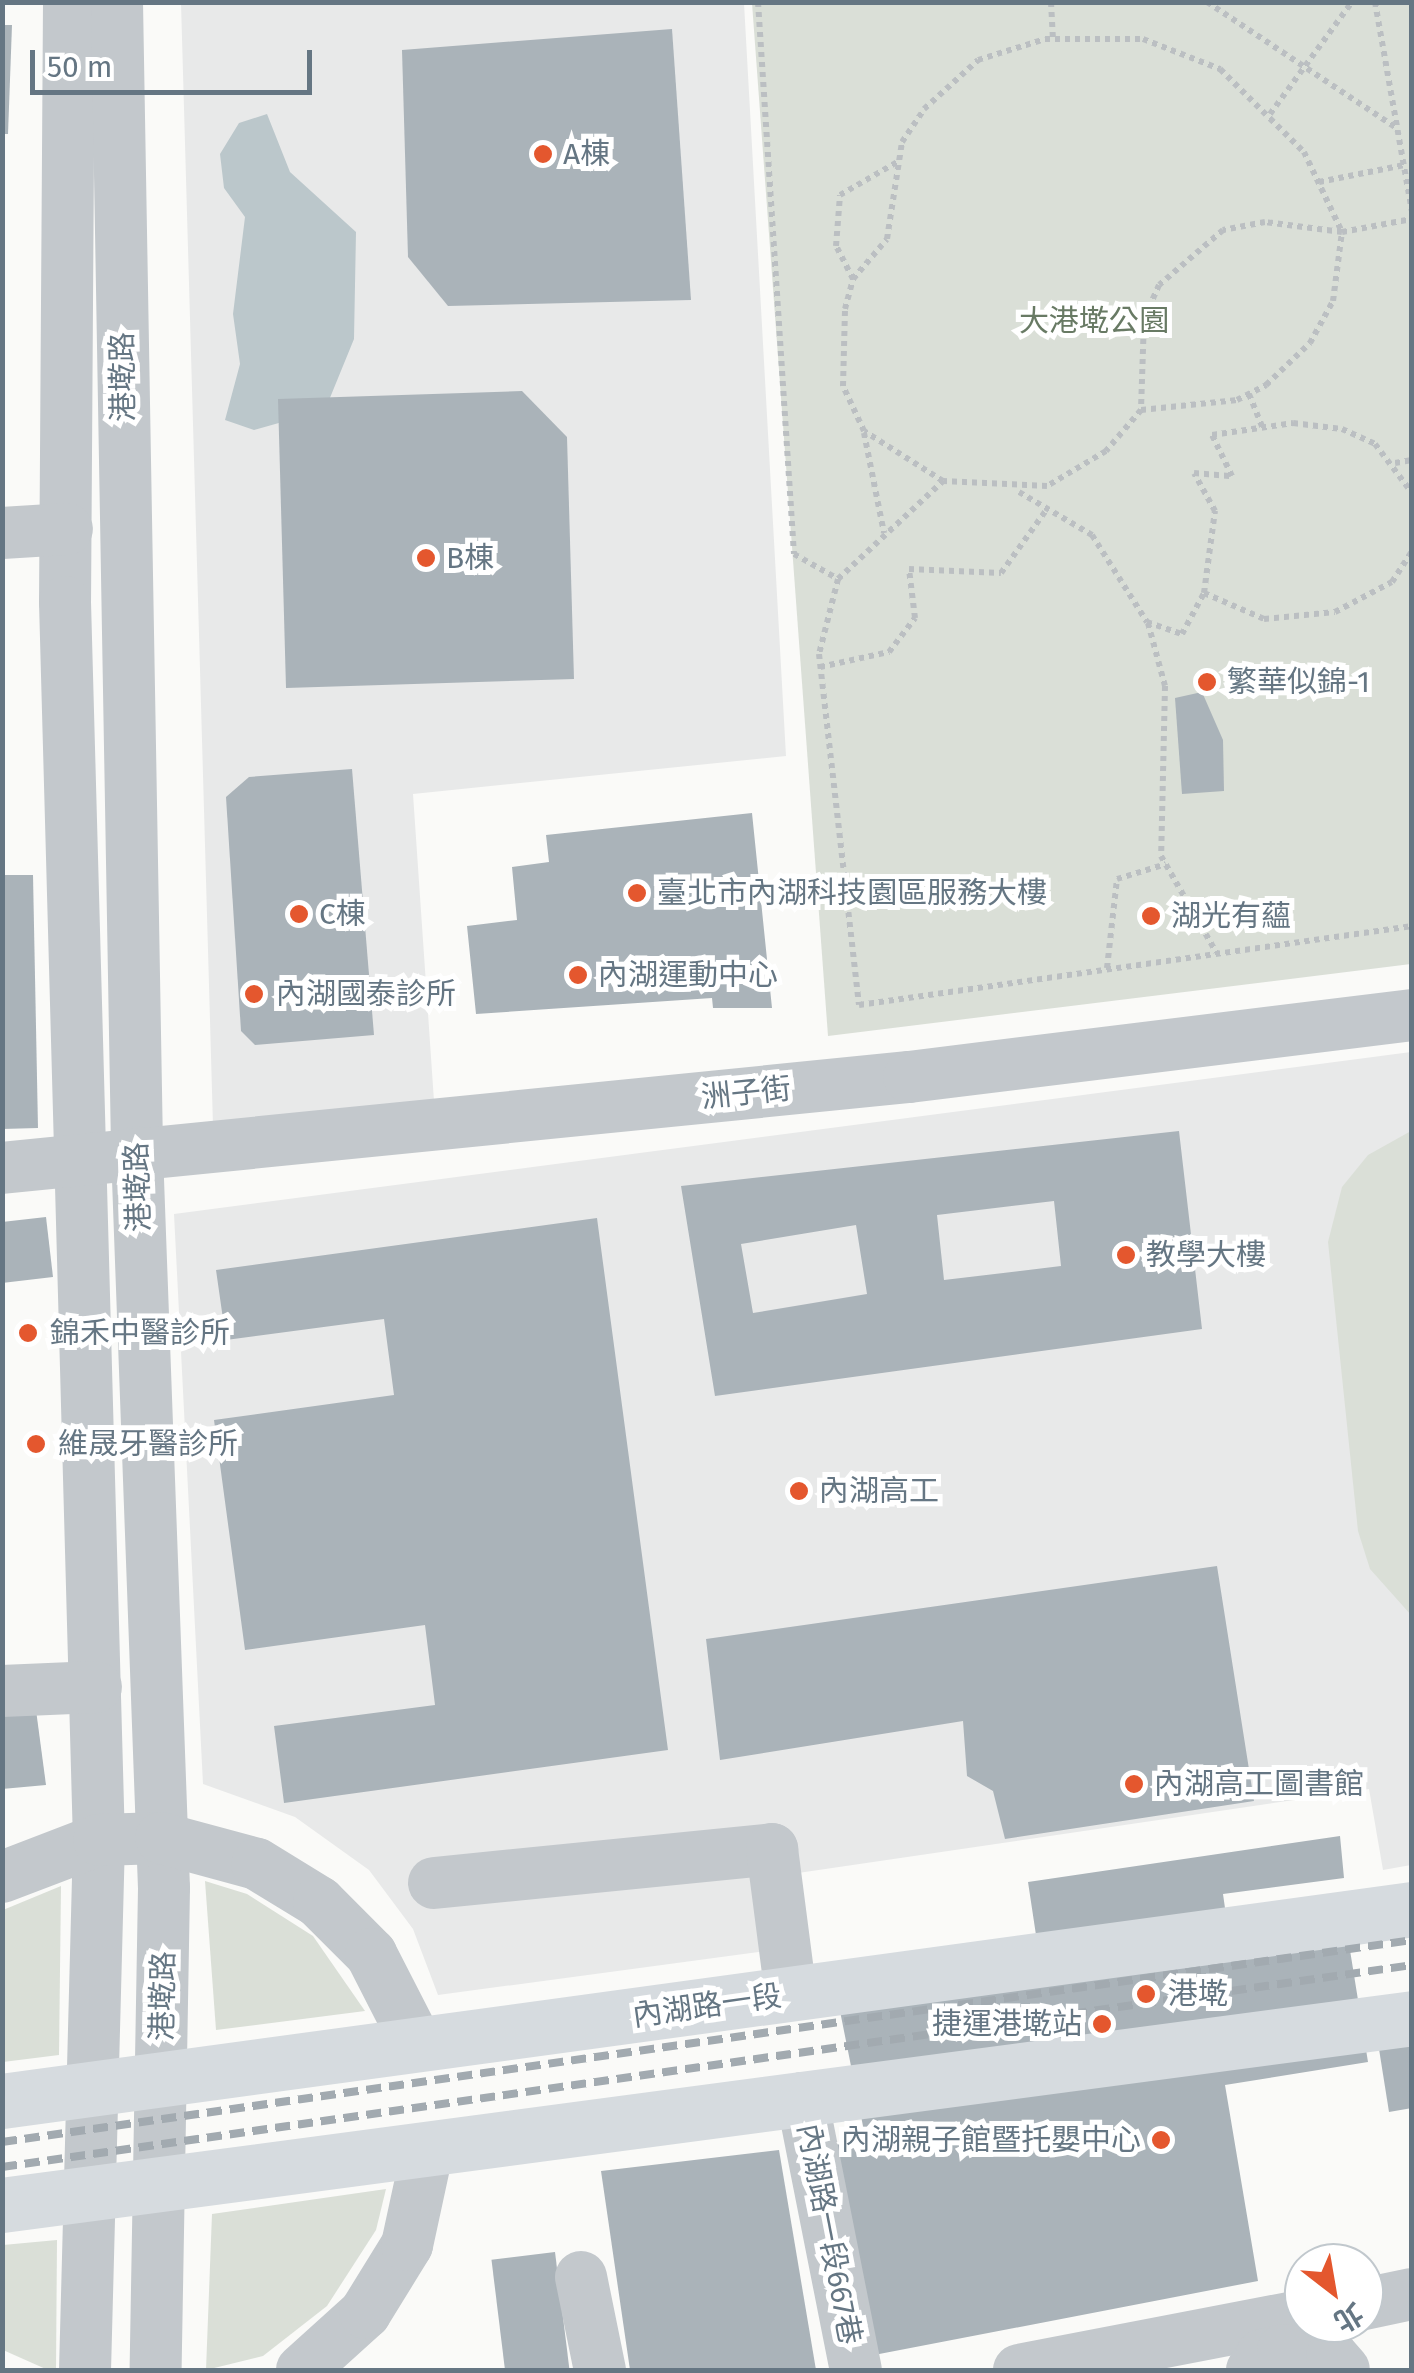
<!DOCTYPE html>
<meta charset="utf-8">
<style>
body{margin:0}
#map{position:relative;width:1414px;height:2373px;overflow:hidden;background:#fafaf8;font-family:"Fira Sans","Noto Sans TC",sans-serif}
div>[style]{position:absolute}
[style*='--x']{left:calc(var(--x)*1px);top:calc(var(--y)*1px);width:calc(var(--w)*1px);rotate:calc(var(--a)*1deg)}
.built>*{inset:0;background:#e8e9e9}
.green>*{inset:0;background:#dadfd7}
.water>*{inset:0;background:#bbc7cb}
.building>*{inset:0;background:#aab3b9;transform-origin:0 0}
.path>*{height:6px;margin-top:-3px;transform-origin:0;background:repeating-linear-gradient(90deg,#bbbfc2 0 5px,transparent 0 10px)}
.minor>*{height:52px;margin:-26px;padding:0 26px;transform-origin:26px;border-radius:26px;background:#c3c8cc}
.major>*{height:55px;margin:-27.5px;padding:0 27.5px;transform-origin:27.5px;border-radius:27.5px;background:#d6dbdf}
.rail>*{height:8px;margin-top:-4px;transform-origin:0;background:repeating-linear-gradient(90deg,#a2aab0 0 15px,transparent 0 23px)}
.dots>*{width:28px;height:28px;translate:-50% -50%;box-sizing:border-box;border:5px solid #fff;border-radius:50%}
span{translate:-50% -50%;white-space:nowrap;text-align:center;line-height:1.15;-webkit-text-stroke:10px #fff;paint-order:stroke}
.poi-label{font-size:30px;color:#657683}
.left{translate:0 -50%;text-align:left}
.right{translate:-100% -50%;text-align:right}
.park-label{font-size:30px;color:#687a64}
.street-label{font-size:30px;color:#657683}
.frame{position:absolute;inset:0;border:5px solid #657683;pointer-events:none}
.north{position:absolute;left:1284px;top:2243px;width:100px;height:100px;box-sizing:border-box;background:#fff;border:2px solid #c1c8cd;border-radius:50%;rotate:149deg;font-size:28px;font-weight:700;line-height:40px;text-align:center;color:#657683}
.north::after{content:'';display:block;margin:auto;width:35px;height:45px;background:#e4572e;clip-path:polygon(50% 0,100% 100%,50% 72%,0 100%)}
.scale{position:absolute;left:30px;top:50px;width:282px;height:45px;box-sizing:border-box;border:5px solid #657683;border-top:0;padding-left:12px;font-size:30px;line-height:35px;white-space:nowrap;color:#657683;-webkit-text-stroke:8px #fff;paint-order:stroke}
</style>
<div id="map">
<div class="built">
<div style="clip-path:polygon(181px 3px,744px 3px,786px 756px,413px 794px,434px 1101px,213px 1126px)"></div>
<div style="clip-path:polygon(1411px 1052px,1411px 1865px,1383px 1870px,1369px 1789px,764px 1878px,774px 1950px,438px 1995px,413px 1929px,369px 1870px,295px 1817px,203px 1784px,174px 1214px)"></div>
</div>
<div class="green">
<div style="clip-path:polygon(752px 3px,1411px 3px,1411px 964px,828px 1036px)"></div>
<div style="clip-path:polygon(1411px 1131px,1412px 1131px,1411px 1615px,1370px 1569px,1358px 1531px,1328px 1242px,1342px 1187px,1368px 1155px)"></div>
<div style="clip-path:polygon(205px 1881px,247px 1894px,313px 1936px,365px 2011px,216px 2030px)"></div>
<div style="clip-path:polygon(61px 1886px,59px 2055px,3px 2062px,3px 1910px)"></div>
<div style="clip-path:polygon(386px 2189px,376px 2230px,327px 2306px,263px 2356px,206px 2370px,212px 2214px)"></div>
<div style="clip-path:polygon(57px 2240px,56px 2370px,48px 2370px,3px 2350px,3px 2245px)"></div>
</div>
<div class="water">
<div style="clip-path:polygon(267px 114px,290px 172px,356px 232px,354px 339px,325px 410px,254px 430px,225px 420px,240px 364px,233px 314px,245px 217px,224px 188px,220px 154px,239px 123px)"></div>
</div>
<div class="building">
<div style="clip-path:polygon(2px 25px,12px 25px,8px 134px,2px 134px)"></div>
<div style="clip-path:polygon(672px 29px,691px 300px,448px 306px,408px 257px,402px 50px)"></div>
<div style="clip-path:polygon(522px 391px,567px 437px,574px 679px,286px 688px,278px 399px)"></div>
<div style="clip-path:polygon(1202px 692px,1223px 740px,1224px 791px,1182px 794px,1175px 698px)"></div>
<div style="clip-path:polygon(352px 769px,374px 1035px,255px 1045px,241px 1031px,226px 797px,249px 777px)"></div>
<div style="clip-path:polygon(752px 813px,772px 1008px,713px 1008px,712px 998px,476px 1014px,467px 926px,517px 920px,512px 867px,549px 862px,546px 835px)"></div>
<div style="clip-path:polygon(2px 875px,33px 875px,38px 1128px,2px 1129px)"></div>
<div style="clip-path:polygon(evenodd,1179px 1131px,1202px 1329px,715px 1396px,681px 1186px,1179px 1131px,1054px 1201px,1061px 1266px,944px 1280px,937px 1215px,1054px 1201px,1179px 1131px,856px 1225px,867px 1294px,753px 1313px,741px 1244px,856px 1225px)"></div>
<div style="clip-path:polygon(46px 1217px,53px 1277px,2px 1283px,2px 1222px)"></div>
<div style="clip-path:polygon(597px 1218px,668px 1750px,284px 1803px,274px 1726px,435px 1705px,425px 1625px,245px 1650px,214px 1420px,394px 1395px,384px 1319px,226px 1340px,216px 1270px)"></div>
<div style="clip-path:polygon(1217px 1566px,1254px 1801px,1005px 1839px,993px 1791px,967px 1776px,963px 1721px,720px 1760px,706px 1639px)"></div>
<div style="clip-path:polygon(2px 1710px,36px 1710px,46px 1785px,2px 1789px)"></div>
<div style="clip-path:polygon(1340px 1836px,1344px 1878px,1223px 1894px,1229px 1936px,1345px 1919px,1368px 2062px,1225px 2085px,1258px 2281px,874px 2355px,836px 2145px,865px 2136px,835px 1986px,1039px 1955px,1028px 1882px)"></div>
<div style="clip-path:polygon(1412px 2043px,1412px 2108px,1389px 2112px,1379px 2049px)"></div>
<div style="clip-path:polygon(779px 2150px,816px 2370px,630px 2370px,601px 2171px)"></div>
<div style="left:555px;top:2252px;width:119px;height:64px;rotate:83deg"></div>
</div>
<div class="path">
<div style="--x:758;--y:2;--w:553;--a:86.27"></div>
<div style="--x:794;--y:554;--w:51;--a:29.6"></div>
<div style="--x:838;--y:579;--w:144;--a:-43"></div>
<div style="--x:1051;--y:2;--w:37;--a:87"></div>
<div style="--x:1207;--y:2;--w:228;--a:33.6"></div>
<div style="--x:1375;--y:2;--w:212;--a:80"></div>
<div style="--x:1045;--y:39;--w:98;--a:0"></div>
<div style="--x:1143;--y:39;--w:83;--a:21.3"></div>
<div style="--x:1220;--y:69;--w:118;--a:44.7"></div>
<div style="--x:1304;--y:152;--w:89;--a:64.6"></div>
<div style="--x:1342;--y:232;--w:78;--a:-172.6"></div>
<div style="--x:1265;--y:222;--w:43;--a:169.2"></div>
<div style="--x:1223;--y:230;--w:84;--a:139.3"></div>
<div style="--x:1159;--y:285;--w:37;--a:114"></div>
<div style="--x:1144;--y:319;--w:91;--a:91.9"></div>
<div style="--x:1141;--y:410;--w:54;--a:130.5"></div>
<div style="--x:1106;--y:451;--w:69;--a:149.3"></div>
<div style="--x:1047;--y:486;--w:104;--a:-177.2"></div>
<div style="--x:943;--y:481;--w:93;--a:-147.7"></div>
<div style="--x:864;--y:431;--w:50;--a:-115"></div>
<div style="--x:843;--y:386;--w:77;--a:-88.5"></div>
<div style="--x:845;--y:309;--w:31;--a:-75"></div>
<div style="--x:853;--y:279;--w:52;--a:-49.6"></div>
<div style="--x:887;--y:239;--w:98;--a:-81.2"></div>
<div style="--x:902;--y:142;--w:40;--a:-56"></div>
<div style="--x:924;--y:109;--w:73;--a:-42.2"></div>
<div style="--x:978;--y:60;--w:70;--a:-17.4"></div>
<div style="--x:1270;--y:114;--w:139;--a:-53.8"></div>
<div style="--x:1319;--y:182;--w:87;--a:-11.3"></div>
<div style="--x:853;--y:279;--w:37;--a:-117"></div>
<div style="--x:836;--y:246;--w:51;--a:-85.5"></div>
<div style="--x:840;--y:195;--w:68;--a:-30"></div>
<div style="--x:1249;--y:394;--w:37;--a:68"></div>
<div style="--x:1141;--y:410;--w:97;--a:-5.9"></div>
<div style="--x:1237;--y:400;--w:33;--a:-27"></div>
<div style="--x:1266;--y:385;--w:61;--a:-43.7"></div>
<div style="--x:1310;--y:343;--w:48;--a:-61.3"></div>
<div style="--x:1333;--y:301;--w:70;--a:-82.6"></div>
<div style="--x:1342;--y:232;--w:71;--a:-10.5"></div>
<div style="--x:864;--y:433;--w:102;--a:78.7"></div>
<div style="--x:1395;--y:463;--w:17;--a:-10"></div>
<div style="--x:1019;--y:492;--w:85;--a:30.5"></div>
<div style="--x:1092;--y:535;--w:103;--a:57.7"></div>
<div style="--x:1147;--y:622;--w:37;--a:19"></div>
<div style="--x:1182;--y:634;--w:47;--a:-61.8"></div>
<div style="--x:1204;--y:593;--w:83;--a:-82.4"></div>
<div style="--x:1215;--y:511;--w:43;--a:-118.9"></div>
<div style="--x:1194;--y:473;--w:38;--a:5"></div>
<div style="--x:1232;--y:476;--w:46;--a:-116"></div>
<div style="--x:1212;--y:435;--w:82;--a:-8.4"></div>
<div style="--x:1293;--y:423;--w:49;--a:7"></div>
<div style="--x:1342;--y:429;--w:36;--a:24"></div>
<div style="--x:1375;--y:444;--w:61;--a:52.9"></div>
<div style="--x:838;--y:579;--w:77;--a:104.2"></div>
<div style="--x:819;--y:654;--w:353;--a:83.5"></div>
<div style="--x:859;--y:1005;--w:559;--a:-8.13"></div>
<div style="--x:1204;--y:593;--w:65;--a:23.4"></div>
<div style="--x:1264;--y:619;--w:71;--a:-5.6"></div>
<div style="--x:1335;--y:612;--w:64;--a:-27.8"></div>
<div style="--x:1392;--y:582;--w:37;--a:-57"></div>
<div style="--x:1148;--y:623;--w:65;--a:74.9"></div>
<div style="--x:1165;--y:686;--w:170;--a:91.3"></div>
<div style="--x:1161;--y:856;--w:111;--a:60.2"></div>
<div style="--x:820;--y:667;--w:71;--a:-12.3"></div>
<div style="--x:889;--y:652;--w:43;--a:-52.6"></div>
<div style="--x:915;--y:618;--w:49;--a:-97"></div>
<div style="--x:909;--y:569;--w:92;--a:2.5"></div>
<div style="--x:1001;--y:573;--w:79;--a:-54.3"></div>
<div style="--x:1107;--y:968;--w:90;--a:-83.6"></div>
<div style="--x:1117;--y:879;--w:51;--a:-17"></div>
</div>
<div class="minor">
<div style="--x:69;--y:2;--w:600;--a:90.38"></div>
<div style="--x:65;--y:602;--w:1238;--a:88.43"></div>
<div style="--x:99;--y:1840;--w:530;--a:91.51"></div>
<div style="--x:117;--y:2;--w:1150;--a:89"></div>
<div style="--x:137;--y:1152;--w:736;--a:87.9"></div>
<div style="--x:164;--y:1888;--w:482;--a:91"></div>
<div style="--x:2;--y:533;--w:65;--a:-3.5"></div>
<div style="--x:2;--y:1168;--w:912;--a:-5.73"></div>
<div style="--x:909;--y:1077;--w:507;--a:-7.03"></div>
<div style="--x:2;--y:1691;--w:94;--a:-2.4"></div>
<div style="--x:2;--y:1877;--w:104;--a:-20.9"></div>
<div style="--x:99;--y:1840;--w:62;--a:-1.8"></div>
<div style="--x:161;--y:1838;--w:99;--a:15.2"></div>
<div style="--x:257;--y:1864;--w:73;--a:31.5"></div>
<div style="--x:319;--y:1902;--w:74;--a:45"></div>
<div style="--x:371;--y:1954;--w:103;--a:62.9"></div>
<div style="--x:434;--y:1883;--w:340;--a:-5.7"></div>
<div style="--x:772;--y:1849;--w:147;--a:82.6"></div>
<div style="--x:802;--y:2098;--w:277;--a:78.8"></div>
<div style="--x:581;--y:2277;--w:95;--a:78.5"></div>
<div style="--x:1364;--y:2304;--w:49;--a:-11.8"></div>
<div style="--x:302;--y:2370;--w:85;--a:-42.1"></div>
<div style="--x:365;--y:2313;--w:80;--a:-58.3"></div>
<div style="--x:407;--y:2245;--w:99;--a:-77.8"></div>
<div style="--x:1019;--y:2370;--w:290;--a:-10.9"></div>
<div style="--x:1252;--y:2370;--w:18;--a:-56"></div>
<div style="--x:1262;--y:2355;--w:22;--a:-13"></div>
<div style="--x:1283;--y:2350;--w:49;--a:7"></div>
<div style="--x:1332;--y:2356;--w:18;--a:49"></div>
</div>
<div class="major">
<div style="--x:2;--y:2101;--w:1423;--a:-7.75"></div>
<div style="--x:2;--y:2205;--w:1422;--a:-7.55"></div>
</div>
<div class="rail">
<div style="--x:2;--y:2142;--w:1424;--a:-8.15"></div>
<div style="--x:2;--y:2167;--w:1424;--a:-8.15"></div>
</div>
<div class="dots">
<div style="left:543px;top:154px;background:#e4572e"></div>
<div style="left:426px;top:558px;background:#e4572e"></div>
<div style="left:1207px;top:682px;background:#e4572e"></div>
<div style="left:637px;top:893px;background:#e4572e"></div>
<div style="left:299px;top:914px;background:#e4572e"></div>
<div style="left:1151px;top:916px;background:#e4572e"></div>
<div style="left:578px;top:975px;background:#e4572e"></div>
<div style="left:254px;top:994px;background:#e4572e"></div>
<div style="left:1126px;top:1255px;background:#e4572e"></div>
<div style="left:28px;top:1333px;background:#e4572e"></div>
<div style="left:36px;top:1444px;background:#e4572e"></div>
<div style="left:799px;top:1491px;background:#e4572e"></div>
<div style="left:1134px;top:1784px;background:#e4572e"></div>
<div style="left:1146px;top:1994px;background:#e4572e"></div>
<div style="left:1102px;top:2024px;background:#e4572e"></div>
<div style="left:1161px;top:2140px;background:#e4572e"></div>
</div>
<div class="poi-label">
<span class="left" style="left:563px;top:154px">A棟</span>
<span class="left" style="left:446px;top:558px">B棟</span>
<span class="left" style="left:1227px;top:682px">繁華似錦-1</span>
<span class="left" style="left:657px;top:893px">臺北市內湖科技園區服務大樓</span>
<span class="left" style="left:319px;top:914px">C棟</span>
<span class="left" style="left:1171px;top:916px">湖光有蘊</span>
<span class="left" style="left:598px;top:975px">內湖運動中心</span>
<span class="left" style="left:276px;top:994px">內湖國泰診所</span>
<span class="left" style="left:1146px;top:1255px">教學大樓</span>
<span class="left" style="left:50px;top:1333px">錦禾中醫診所</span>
<span class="left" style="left:58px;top:1444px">維晟牙醫診所</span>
<span class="left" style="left:819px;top:1491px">內湖高工</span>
<span class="left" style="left:1154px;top:1784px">內湖高工圖書館</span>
<span class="left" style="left:1168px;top:1994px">港墘</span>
<span class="right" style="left:1082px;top:2024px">捷運港墘站</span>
<span class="right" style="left:1141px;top:2140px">內湖親子館暨托嬰中心</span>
</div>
<div class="park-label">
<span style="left:1094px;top:321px">大港墘公園</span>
</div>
<div class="street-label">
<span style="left:123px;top:377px;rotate:-91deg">港墘路</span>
<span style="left:746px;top:1093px;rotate:-6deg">洲子街</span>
<span style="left:138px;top:1187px;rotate:-92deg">港墘路</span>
<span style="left:163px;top:1996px;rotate:-89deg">港墘路</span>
<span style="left:707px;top:2006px;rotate:-8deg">內湖路一段</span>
<span style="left:829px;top:2234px;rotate:79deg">內湖路一段667巷</span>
</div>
<div class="frame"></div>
<div class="north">北</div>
<div class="scale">50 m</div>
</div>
